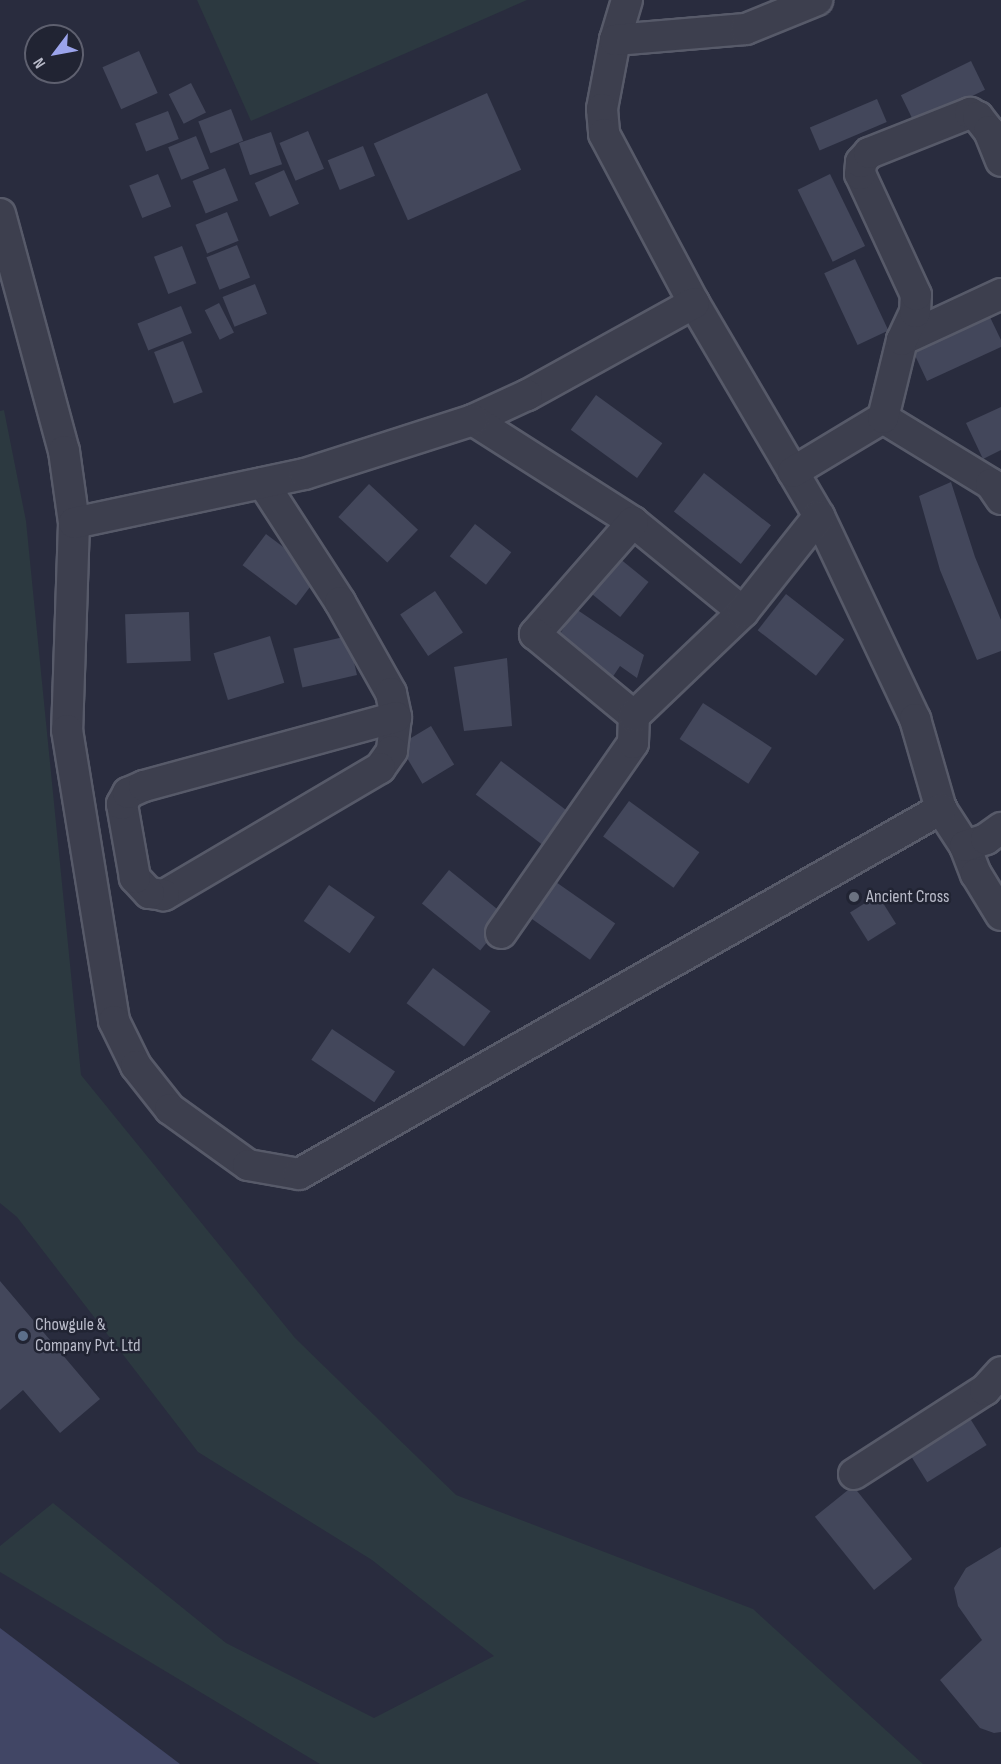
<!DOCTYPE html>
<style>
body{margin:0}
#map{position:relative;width:1001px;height:1764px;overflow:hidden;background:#292c3e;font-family:"Sofia Sans Condensed",sans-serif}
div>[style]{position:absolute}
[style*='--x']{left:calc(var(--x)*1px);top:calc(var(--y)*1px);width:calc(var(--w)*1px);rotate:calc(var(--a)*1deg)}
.green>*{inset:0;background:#2c3940}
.water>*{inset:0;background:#414665}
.building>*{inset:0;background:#43475b;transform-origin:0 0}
.roads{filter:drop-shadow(2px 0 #575a69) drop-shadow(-2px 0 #575a69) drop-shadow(0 2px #575a69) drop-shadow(0 -2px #575a69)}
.minor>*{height:30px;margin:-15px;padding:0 15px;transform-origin:15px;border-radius:15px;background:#3d3f4e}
.dots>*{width:16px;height:16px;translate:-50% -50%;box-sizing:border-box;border:3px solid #212433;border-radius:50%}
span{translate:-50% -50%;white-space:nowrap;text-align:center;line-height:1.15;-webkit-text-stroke:5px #212433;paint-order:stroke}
.poi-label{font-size:18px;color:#b9bbc9}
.left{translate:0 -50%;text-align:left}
.north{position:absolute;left:24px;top:24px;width:60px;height:60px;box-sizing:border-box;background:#212433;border:2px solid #5e606f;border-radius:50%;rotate:238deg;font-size:16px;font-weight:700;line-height:24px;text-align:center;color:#b9bbc9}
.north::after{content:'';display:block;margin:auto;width:21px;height:27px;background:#9ba4ec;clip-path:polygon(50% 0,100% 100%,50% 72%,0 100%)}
</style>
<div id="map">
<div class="green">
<div style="clip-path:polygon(197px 0,527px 0,251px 121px)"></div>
<div style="clip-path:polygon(4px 410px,26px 521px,81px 1075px,295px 1338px,456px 1495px,753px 1609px,923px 1764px,320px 1764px,0 1572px,0 1546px,53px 1503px,226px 1643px,374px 1718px,494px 1656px,372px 1560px,198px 1452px,17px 1217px,0 1203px,0 411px)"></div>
</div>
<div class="water">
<div style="clip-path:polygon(0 1628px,180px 1764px,0 1764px)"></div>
</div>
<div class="building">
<div style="left:139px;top:51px;width:46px;height:40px;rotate:66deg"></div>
<div style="left:971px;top:61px;width:32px;height:78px;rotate:64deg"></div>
<div style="left:191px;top:83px;width:33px;height:25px;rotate:63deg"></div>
<div style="left:487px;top:93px;width:84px;height:124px;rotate:66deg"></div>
<div style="left:877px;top:99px;width:25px;height:73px;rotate:67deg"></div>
<div style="left:231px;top:109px;width:34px;height:35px;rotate:69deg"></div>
<div style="left:168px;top:111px;width:30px;height:35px;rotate:69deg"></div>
<div style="left:308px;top:131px;width:41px;height:31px;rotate:67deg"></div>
<div style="left:271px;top:132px;width:34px;height:34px;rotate:71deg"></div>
<div style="left:196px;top:136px;width:35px;height:30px;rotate:68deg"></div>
<div style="left:363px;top:146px;width:32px;height:38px;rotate:68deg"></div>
<div style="left:225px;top:168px;width:35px;height:35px;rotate:68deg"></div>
<div style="left:284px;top:170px;width:37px;height:32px;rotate:66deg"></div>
<div style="left:158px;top:174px;width:35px;height:31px;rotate:68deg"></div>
<div style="left:830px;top:174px;width:80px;height:36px;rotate:64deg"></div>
<div style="left:227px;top:212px;width:31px;height:34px;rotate:68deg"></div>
<div style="left:237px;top:245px;width:35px;height:33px;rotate:68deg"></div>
<div style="left:182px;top:246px;width:40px;height:30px;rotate:69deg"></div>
<div style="left:855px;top:259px;width:79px;height:34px;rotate:65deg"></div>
<div style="left:255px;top:284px;width:32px;height:35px;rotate:68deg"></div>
<div style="left:219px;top:303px;width:33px;height:16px;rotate:63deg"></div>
<div style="left:181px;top:306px;width:29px;height:47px;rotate:68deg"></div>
<div style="clip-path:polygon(988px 313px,1001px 340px,1001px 347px,927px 381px,912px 349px)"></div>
<div style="left:183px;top:341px;width:55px;height:31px;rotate:69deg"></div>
<div style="left:596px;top:395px;width:82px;height:43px;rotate:36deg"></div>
<div style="clip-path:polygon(1001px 407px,1001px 450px,983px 459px,966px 423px)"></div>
<div style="left:704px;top:473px;width:85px;height:49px;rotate:38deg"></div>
<div style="clip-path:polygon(951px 482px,975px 557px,1001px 620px,1001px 651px,977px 660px,940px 570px,919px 496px)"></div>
<div style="left:369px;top:484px;width:67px;height:45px;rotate:43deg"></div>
<div style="left:475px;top:524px;width:46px;height:41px;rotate:38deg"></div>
<div style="left:266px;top:534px;width:67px;height:39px;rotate:37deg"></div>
<div style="left:619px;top:558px;width:38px;height:45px;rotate:39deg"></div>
<div style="left:435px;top:591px;width:50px;height:42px;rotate:56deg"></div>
<div style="left:786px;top:594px;width:74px;height:46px;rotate:38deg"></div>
<div style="clip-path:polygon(576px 609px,644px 655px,637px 678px,620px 666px,610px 681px,554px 643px)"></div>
<div style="left:189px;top:612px;width:49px;height:64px;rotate:88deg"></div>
<div style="left:270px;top:636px;width:49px;height:59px;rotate:73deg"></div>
<div style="left:348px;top:636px;width:40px;height:56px;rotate:77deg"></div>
<div style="clip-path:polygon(507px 658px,512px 726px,464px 731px,454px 667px)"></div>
<div style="left:703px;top:703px;width:82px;height:43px;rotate:33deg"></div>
<div style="left:431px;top:726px;width:45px;height:37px;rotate:59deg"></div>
<div style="left:501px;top:761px;width:91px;height:42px;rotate:37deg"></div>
<div style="left:629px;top:801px;width:87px;height:44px;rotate:36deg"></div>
<div style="left:449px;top:870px;width:75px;height:43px;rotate:39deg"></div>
<div style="left:553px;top:880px;width:76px;height:44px;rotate:35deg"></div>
<div style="left:329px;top:885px;width:56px;height:44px;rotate:35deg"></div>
<div style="left:878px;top:895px;width:34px;height:33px;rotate:58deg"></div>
<div style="left:433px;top:968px;width:72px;height:44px;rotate:37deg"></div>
<div style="left:332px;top:1029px;width:76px;height:37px;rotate:34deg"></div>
<div style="clip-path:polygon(0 1281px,100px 1399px,60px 1433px,23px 1390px,0 1410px)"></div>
<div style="left:966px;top:1412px;width:39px;height:70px;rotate:58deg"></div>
<div style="left:853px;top:1486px;width:94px;height:49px;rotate:51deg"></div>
<div style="clip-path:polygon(1001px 1547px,1001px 1732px,994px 1733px,980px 1728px,940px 1680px,982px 1640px,958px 1606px,954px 1588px,966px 1568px)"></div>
</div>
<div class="roads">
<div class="minor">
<div style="--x:627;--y:0;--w:42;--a:106.7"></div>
<div style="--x:615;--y:40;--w:70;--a:100.7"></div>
<div style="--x:602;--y:109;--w:25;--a:85"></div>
<div style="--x:604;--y:134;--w:191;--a:62"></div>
<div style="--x:694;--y:303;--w:247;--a:59.6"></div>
<div style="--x:819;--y:516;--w:225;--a:64.7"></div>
<div style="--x:915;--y:719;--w:94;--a:73.9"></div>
<div style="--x:941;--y:809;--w:44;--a:57"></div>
<div style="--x:965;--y:846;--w:30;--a:69"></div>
<div style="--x:976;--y:874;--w:48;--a:58.6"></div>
<div style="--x:615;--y:40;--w:131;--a:-4.8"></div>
<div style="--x:746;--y:29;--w:77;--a:-22.2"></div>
<div style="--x:0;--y:214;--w:245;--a:74.9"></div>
<div style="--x:64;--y:451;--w:73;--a:82.1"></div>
<div style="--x:74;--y:523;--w:207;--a:91.9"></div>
<div style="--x:67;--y:730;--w:295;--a:80.8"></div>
<div style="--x:114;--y:1021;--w:50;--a:63.9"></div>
<div style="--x:136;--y:1066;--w:55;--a:51.7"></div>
<div style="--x:170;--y:1109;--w:96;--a:35.7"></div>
<div style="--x:248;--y:1165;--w:52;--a:10"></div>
<div style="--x:299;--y:1174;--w:739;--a:-29.62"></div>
<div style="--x:694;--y:303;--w:191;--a:151.1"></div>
<div style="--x:527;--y:395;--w:60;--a:155.2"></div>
<div style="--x:473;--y:420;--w:190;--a:32.5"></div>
<div style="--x:633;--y:522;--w:142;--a:39.3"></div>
<div style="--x:902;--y:340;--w:109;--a:-24.9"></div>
<div style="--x:883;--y:418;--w:127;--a:31.4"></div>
<div style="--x:991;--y:484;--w:18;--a:56"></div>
<div style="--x:793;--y:472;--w:105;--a:-31"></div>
<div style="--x:883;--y:418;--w:80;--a:-76.3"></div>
<div style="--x:902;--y:340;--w:31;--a:-65"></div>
<div style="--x:915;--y:312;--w:17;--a:-87"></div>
<div style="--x:916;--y:295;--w:133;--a:-114.8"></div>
<div style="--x:860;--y:174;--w:12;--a:-85"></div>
<div style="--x:861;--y:162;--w:12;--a:-48"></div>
<div style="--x:869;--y:153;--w:109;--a:-21.6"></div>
<div style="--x:970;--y:113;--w:9;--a:27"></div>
<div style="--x:978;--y:117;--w:18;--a:52"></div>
<div style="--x:989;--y:131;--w:32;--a:68"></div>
<div style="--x:263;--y:483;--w:142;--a:57.1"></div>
<div style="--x:340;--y:602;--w:104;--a:60.7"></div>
<div style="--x:391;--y:693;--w:25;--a:78"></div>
<div style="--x:396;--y:717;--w:34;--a:97"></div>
<div style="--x:392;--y:751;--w:21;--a:125"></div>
<div style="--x:380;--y:768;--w:251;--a:149.5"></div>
<div style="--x:164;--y:895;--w:15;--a:-172"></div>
<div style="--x:149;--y:893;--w:21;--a:-133"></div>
<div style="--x:135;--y:878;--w:75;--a:-100"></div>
<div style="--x:122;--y:804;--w:13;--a:-61"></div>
<div style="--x:128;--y:793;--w:17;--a:-24"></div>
<div style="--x:144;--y:786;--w:261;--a:-15.3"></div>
<div style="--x:633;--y:522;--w:149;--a:131.2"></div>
<div style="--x:535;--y:634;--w:129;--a:39.6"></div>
<div style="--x:74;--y:523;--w:236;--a:-12"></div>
<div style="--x:305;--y:474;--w:176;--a:-17.8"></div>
<div style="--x:965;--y:846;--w:22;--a:-18"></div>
<div style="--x:986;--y:839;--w:19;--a:-36"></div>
<div style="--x:501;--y:933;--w:231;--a:-55.2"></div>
<div style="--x:633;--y:743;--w:27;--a:-88"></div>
<div style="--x:634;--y:716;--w:151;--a:-43.7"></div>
<div style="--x:743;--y:612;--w:122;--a:-51.6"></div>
<div style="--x:854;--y:1474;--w:156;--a:-32.7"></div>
<div style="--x:985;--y:1390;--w:24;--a:-48"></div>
</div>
</div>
<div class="dots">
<div style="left:854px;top:897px;background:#6b7280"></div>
<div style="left:23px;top:1336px;background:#5c6f8a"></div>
</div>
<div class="poi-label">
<span class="left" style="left:866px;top:897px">Ancient Cross</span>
<span class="left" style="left:35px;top:1336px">Chowgule &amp;<br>Company Pvt. Ltd</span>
</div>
<div class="north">N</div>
</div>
